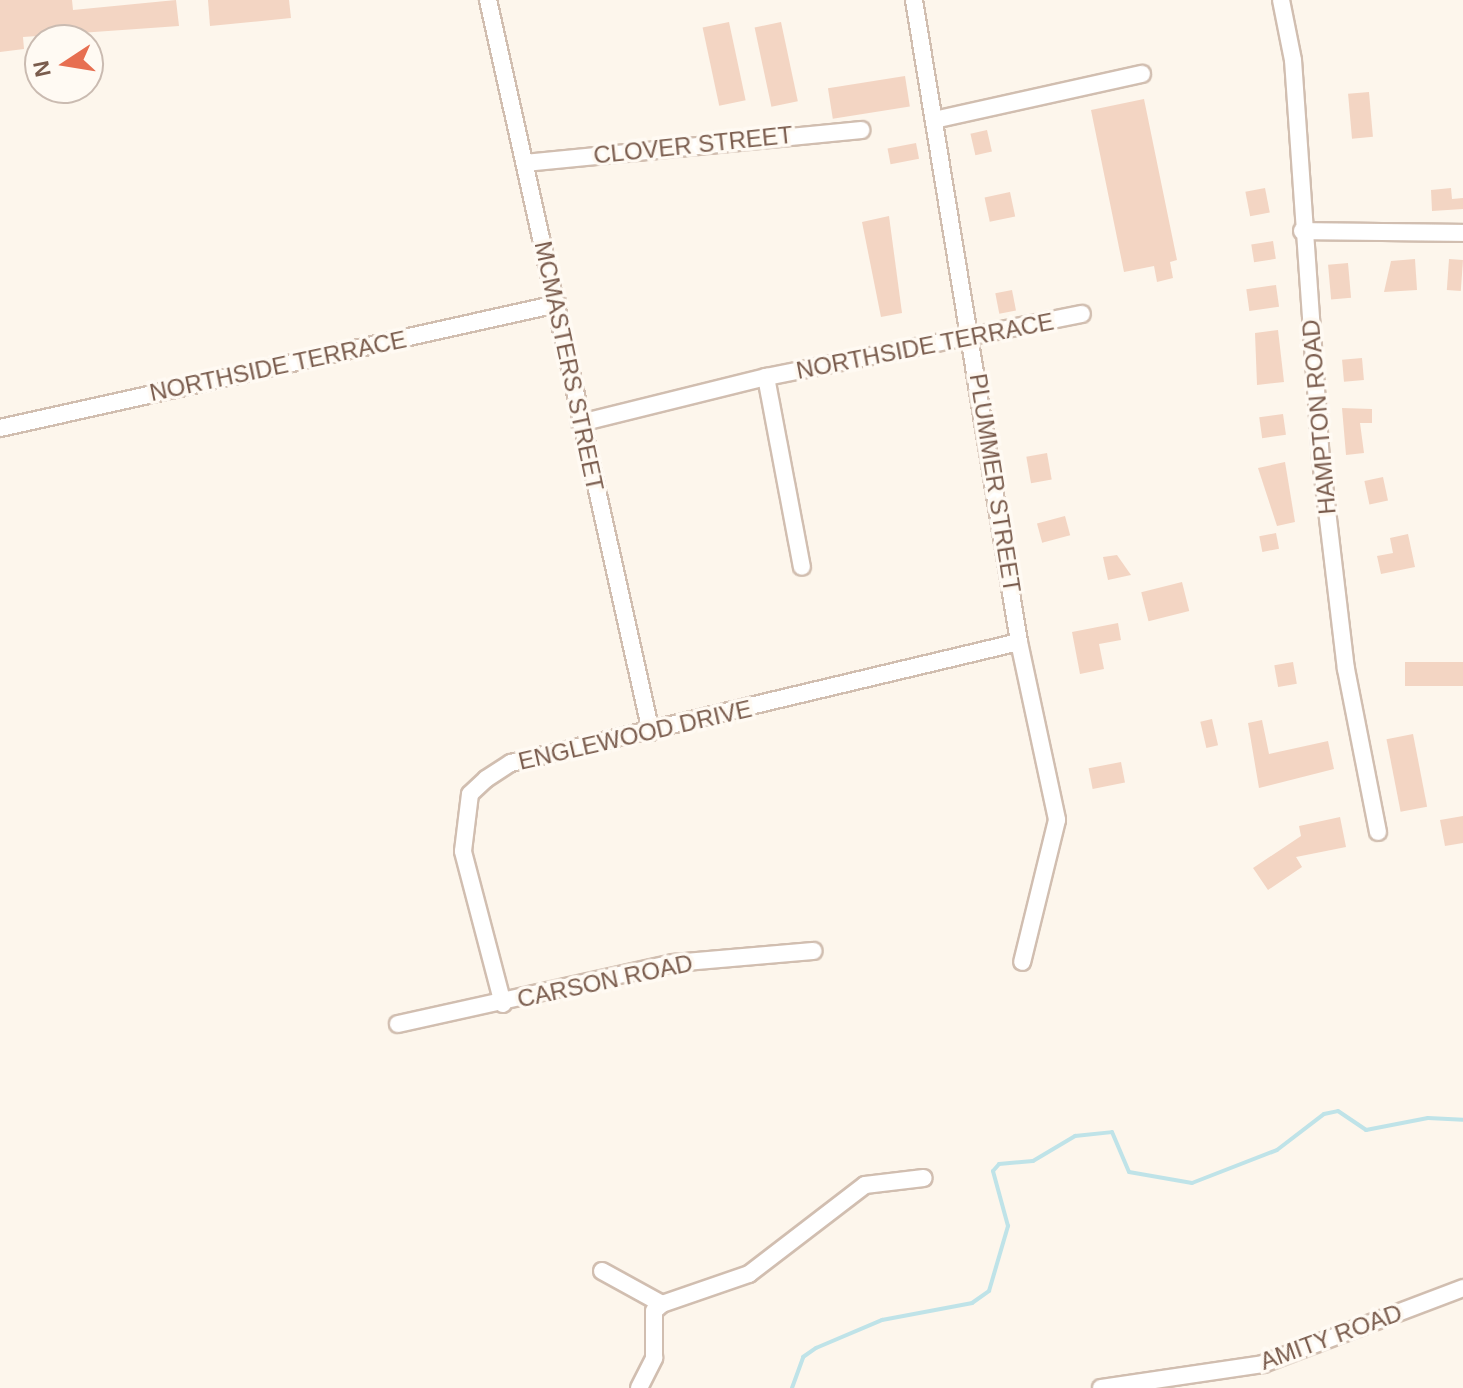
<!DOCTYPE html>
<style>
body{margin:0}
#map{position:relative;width:1463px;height:1388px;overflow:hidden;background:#fdf6ec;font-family:Helvetica,sans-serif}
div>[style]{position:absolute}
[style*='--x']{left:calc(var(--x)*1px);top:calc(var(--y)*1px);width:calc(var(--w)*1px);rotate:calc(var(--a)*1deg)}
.stream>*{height:4px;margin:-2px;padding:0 2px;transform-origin:2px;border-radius:2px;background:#bfe3e8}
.building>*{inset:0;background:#f3d5c3;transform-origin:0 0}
.roads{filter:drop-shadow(2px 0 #d1beb0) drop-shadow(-2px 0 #d1beb0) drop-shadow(0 2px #d1beb0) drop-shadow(0 -2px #d1beb0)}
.minor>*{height:16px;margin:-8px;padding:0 8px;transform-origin:8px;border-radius:8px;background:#fff}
span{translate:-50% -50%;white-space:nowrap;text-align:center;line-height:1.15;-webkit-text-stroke:7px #fffaf3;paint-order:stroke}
.street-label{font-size:24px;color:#7a5c4d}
.north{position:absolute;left:24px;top:24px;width:80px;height:80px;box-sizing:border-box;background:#fffaf3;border:2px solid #cabbb1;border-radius:50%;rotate:258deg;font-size:22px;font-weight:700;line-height:32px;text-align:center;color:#7a5c4d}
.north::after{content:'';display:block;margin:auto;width:28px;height:36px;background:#e76f51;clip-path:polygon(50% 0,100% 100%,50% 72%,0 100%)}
</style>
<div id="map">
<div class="stream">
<div style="--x:792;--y:1388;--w:33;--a:-70"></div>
<div style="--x:803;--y:1357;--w:16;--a:-35"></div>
<div style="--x:816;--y:1348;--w:72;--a:-23"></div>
<div style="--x:882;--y:1320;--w:92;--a:-10.7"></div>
<div style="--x:972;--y:1303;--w:21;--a:-35"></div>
<div style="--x:989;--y:1291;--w:68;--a:-73.7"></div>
<div style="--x:1008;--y:1226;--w:57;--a:-105.3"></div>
<div style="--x:993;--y:1171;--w:9;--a:-49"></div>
<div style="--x:999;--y:1164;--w:34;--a:-5"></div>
<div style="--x:1033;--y:1161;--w:49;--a:-30.8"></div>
<div style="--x:1075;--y:1136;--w:37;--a:-6"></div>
<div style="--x:1112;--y:1132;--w:43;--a:67"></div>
<div style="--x:1129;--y:1172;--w:64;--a:9.9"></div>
<div style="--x:1192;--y:1183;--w:91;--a:-21.2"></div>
<div style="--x:1277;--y:1150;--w:59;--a:-37.5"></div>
<div style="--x:1324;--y:1114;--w:14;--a:-12"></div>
<div style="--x:1338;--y:1111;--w:34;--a:34"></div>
<div style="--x:1366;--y:1130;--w:63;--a:-11"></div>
<div style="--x:1428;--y:1118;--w:35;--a:3"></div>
</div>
<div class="building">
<div style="clip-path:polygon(0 0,72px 0,73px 10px,176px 0,179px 26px,23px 37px,24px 49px,0 52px)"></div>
<div style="clip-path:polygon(208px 0,289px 0,291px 18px,210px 26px)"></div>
<div style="left:729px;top:22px;width:80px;height:27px;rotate:78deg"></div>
<div style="left:781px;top:22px;width:81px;height:27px;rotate:78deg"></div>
<div style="left:905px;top:76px;width:31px;height:78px;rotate:81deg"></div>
<div style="left:1369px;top:92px;width:45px;height:21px;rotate:85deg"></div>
<div style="clip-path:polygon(1144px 99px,1177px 260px,1170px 262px,1173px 278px,1157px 282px,1154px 266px,1124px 272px,1091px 110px)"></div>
<div style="left:987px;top:130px;width:22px;height:17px;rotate:77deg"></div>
<div style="left:916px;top:143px;width:16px;height:29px;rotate:79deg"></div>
<div style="left:1265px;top:188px;width:25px;height:20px;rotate:79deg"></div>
<div style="clip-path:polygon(1451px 188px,1452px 199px,1463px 198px,1463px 209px,1432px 211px,1431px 190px)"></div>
<div style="left:1010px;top:192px;width:25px;height:26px;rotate:78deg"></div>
<div style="clip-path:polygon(889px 216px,902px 313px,881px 317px,862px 222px)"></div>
<div style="left:1273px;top:241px;width:18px;height:22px;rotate:81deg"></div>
<div style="clip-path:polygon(1415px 259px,1417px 290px,1384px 292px,1391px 261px)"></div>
<div style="left:1449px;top:259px;width:14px;height:31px;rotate:4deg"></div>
<div style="left:1348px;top:263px;width:35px;height:20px;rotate:85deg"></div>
<div style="left:1276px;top:285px;width:22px;height:30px;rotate:82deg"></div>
<div style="left:1012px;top:290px;width:21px;height:17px;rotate:79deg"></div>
<div style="clip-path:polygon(1278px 330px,1284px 382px,1257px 385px,1255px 333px)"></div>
<div style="left:1362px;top:358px;width:22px;height:20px;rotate:85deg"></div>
<div style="clip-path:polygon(1342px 408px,1372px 409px,1372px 423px,1360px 423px,1364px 453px,1346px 455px)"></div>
<div style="left:1283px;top:414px;width:21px;height:24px;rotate:82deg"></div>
<div style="left:1047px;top:453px;width:27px;height:21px;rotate:80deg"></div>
<div style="clip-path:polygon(1285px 462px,1295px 522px,1277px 526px,1258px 468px)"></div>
<div style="left:1383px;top:477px;width:24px;height:19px;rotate:78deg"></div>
<div style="left:1065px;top:516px;width:20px;height:29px;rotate:75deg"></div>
<div style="left:1276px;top:533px;width:16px;height:17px;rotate:79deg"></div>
<div style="clip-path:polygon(1408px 534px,1415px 567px,1381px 574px,1377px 556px,1393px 553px,1390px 538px)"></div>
<div style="clip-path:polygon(1117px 555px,1131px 575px,1108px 580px,1103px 557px)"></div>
<div style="left:1182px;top:582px;width:30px;height:42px;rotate:76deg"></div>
<div style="clip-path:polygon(1118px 623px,1121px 640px,1099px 644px,1104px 669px,1080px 674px,1072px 632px)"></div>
<div style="left:1293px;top:662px;width:22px;height:19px;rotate:80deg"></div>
<div style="left:1463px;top:662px;width:24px;height:58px;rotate:90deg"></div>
<div style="left:1212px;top:719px;width:27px;height:12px;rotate:77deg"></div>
<div style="clip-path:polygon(1262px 720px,1269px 754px,1328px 741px,1334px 769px,1259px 788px,1248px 723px)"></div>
<div style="left:1413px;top:734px;width:74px;height:27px;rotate:79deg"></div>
<div style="left:1121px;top:762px;width:21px;height:33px;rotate:79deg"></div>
<div style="clip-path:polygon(1463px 816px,1463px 843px,1445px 846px,1440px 820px)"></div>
<div style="clip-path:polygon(1340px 817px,1346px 847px,1296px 857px,1302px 867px,1268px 890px,1253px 868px,1301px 836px,1299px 826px)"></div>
</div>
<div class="roads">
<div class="minor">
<div style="--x:488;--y:0;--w:750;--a:77.45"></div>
<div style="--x:914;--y:0;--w:651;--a:80.71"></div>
<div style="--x:1019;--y:642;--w:182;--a:77.9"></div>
<div style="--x:1057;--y:820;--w:146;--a:103.8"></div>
<div style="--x:1281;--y:0;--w:61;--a:78.7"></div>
<div style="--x:1293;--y:60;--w:401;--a:86"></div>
<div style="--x:1321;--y:460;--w:210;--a:83.2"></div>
<div style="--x:1346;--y:669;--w:166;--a:78.9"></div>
<div style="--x:934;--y:120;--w:213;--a:-12.5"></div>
<div style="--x:525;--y:163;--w:338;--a:-5.6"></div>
<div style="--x:1302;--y:231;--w:161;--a:0.7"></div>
<div style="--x:766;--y:377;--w:193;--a:79.3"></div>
<div style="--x:580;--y:423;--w:192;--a:-13.9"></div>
<div style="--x:766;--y:377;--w:322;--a:-11.3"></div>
<div style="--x:0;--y:428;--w:571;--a:-12.55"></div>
<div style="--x:503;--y:1004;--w:158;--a:-104.7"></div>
<div style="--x:463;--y:851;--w:57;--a:-83"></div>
<div style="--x:470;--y:794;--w:22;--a:-43"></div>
<div style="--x:486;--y:779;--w:30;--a:-33"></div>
<div style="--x:511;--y:763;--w:522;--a:-13.4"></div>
<div style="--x:398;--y:1024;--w:282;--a:-12.5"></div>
<div style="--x:673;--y:963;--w:141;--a:-4.9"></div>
<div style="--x:602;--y:1271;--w:68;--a:28.8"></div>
<div style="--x:639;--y:1388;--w:34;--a:-63"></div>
<div style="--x:654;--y:1358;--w:47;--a:-90"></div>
<div style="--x:654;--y:1311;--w:11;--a:-41"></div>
<div style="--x:662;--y:1304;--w:92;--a:-19"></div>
<div style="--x:749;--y:1274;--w:146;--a:-37.5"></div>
<div style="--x:865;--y:1185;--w:59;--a:-6.8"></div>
<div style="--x:1101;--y:1388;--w:164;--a:-8.4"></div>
<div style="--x:1263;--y:1364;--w:214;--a:-20.8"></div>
</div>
</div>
<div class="street-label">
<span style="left:693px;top:145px;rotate:-6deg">CLOVER STREET</span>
<span style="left:925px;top:346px;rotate:-11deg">NORTHSIDE TERRACE</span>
<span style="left:278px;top:366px;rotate:-12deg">NORTHSIDE TERRACE</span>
<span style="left:569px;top:366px;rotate:78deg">MCMASTERS STREET</span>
<span style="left:1319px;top:417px;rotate:-95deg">HAMPTON ROAD</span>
<span style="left:995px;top:483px;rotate:81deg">PLUMMER STREET</span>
<span style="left:635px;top:735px;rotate:-13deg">ENGLEWOOD DRIVE</span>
<span style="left:605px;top:981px;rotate:-12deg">CARSON ROAD</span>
<span style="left:1331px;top:1337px;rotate:-20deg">AMITY ROAD</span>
</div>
<div class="north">N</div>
</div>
